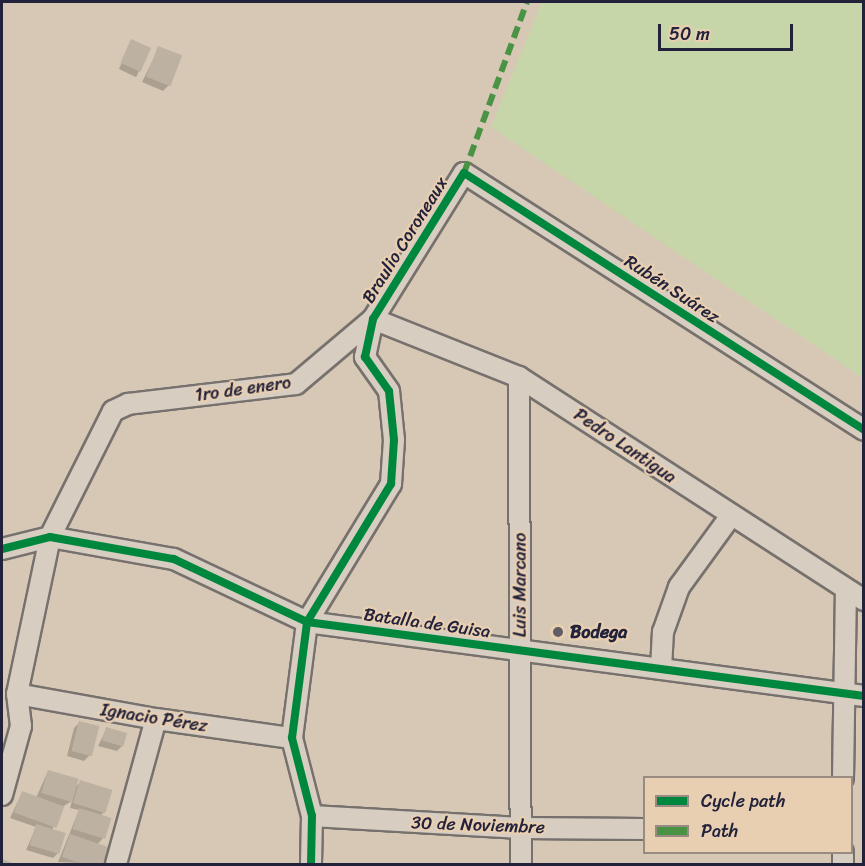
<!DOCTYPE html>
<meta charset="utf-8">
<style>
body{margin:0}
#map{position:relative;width:865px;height:866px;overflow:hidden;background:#d6c8b5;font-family:Sriracha,sans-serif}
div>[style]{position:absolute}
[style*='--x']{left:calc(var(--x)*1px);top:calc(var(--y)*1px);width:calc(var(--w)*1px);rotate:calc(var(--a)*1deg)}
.green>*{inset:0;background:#c7d6a8}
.shadow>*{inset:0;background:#0003;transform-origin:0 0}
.building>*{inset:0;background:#bdb2a2;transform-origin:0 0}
.roads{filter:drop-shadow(2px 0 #77716e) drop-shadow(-2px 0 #77716e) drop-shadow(0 2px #77716e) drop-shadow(0 -2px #77716e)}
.minor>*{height:20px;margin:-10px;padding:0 10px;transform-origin:10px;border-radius:10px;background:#d7cdc1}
.quiet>*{height:6px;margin-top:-3px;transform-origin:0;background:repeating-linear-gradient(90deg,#4a9344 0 12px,transparent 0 18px)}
.cycleway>*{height:8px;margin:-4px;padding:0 4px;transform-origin:4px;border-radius:4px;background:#00873e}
.dots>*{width:16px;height:16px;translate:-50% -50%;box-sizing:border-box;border:3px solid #e9cfb1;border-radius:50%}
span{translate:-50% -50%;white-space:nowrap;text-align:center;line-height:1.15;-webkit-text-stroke:4.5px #e9cfb1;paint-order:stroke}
.street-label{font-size:18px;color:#22223b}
.poi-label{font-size:18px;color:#22223b;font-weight:700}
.left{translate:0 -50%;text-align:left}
.frame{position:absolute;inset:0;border:3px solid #22223b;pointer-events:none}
.legend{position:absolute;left:643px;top:776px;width:210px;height:78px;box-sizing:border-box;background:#e9cfb1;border:2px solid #998a82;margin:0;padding:8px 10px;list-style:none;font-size:18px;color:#22223b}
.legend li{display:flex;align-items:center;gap:12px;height:30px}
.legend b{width:30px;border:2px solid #998a82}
.scale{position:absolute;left:658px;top:24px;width:135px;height:27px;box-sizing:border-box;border:3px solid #22223b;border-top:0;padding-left:8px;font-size:18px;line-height:21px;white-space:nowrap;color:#22223b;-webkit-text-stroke:4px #e9cfb1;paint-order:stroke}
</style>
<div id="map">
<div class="green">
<div style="clip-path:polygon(542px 2px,863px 2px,863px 378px,491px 127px)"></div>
</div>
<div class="shadow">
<div style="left:132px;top:41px;width:19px;height:31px;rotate:25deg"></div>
<div style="clip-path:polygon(159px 48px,169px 85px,163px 91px,142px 82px)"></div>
<div style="clip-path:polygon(79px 723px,90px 755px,84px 761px,67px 756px,74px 728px)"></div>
<div style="clip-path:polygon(107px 728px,122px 746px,117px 751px,98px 746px)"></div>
<div style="clip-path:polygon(48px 771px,74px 788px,81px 782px,105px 811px,100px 816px,103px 838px,97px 845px,109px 849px,103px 864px,58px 862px,79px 810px,70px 808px,72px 801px,62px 807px,52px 830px,58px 853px,53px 858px,26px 850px,36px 827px,10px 818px,22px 793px,36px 798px)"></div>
</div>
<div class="building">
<div style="left:131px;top:39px;width:22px;height:26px;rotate:24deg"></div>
<div style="left:158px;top:46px;width:26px;height:33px;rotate:21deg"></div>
<div style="left:79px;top:721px;width:21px;height:31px;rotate:14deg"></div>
<div style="left:106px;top:727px;width:22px;height:14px;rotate:16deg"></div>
<div style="left:48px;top:770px;width:32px;height:24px;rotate:16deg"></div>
<div style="left:80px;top:780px;width:34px;height:24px;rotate:17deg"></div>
<div style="left:22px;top:791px;width:45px;height:23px;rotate:20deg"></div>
<div style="left:79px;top:808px;width:34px;height:22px;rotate:17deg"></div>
<div style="left:36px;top:824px;width:31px;height:22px;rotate:17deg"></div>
<div style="clip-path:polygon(70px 834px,111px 848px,105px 864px,83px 864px,62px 857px)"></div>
<div style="clip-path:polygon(2px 859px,16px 864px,2px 864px)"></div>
</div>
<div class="roads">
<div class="minor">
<div style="--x:373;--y:319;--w:157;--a:21.7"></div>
<div style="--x:519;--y:377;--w:411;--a:32.9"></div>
<div style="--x:519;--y:377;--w:487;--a:89.8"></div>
<div style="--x:2;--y:549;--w:49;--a:-14"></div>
<div style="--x:50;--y:537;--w:126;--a:10.1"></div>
<div style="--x:174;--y:559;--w:147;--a:25.3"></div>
<div style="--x:307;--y:622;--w:562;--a:7.57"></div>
<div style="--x:661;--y:669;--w:37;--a:-87"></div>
<div style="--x:663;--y:632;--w:48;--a:-70.4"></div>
<div style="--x:679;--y:587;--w:87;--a:-53.9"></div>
<div style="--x:17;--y:694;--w:141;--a:10.2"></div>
<div style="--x:156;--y:719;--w:137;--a:8"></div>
<div style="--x:843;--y:778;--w:187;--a:-89.1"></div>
<div style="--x:2;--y:795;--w:72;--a:-74.6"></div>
<div style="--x:21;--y:726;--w:32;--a:-97"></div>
<div style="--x:17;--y:694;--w:160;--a:-78.1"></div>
<div style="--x:50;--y:537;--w:141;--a:-63.4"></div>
<div style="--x:113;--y:411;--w:17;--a:-25"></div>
<div style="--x:128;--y:404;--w:169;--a:-6.8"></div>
<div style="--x:296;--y:384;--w:101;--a:-40.2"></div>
<div style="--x:312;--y:816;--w:209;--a:3.3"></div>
<div style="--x:521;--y:828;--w:123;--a:0.5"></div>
<div style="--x:116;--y:864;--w:150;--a:-74.6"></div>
<div style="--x:311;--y:864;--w:48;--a:-88.8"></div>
<div style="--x:312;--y:816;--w:81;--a:-104.4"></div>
<div style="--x:292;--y:738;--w:117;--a:-82.6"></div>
<div style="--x:307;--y:622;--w:162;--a:-58.7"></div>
<div style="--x:391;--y:484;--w:44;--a:-86.1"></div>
<div style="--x:394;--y:440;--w:49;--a:-95.8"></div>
<div style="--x:389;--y:391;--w:42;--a:-125.2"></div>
<div style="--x:365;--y:357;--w:39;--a:-78"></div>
<div style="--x:373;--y:319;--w:172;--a:-58.1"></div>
<div style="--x:464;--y:173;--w:475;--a:32.7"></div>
<div style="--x:843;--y:864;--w:12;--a:-90"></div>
</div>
</div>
<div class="quiet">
<div style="--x:464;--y:173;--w:182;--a:-69.8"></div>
</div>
<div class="cycleway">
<div style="--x:2;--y:549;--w:49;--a:-14"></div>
<div style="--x:50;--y:537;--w:126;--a:10.1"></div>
<div style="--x:174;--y:559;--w:147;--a:25.3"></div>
<div style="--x:307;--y:622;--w:562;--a:7.57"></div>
<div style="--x:311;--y:864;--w:48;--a:-88.8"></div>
<div style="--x:312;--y:816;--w:81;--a:-104.4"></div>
<div style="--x:292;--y:738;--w:117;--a:-82.6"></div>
<div style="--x:307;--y:622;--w:162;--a:-58.7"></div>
<div style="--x:391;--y:484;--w:44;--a:-86.1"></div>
<div style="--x:394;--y:440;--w:49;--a:-95.8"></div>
<div style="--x:389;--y:391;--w:42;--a:-125.2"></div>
<div style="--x:365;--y:357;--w:39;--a:-78"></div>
<div style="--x:373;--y:319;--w:172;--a:-58.1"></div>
<div style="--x:464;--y:173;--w:475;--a:32.7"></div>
</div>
<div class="dots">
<div style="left:558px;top:632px;background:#615c66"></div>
</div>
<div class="street-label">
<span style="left:405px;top:240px;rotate:-58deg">Braulio Coroneaux</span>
<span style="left:672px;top:289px;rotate:33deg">Rubén Suárez</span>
<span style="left:243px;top:389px;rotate:-8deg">1ro de enero</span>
<span style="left:625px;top:446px;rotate:34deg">Pedro Lantigua</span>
<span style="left:520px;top:585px;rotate:-90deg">Luis Marcano</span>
<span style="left:427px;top:623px;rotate:8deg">Batalla de Guisa</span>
<span style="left:154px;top:718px;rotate:9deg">Ignacio Pérez</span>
<span style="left:478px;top:825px;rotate:2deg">30 de Noviembre</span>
</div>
<div class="poi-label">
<span class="left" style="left:570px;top:632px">Bodega</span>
</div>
<div class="frame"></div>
<ul class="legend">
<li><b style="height:8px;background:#00873e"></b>Cycle path</li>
<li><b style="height:8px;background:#4a9344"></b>Path</li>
</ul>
<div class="scale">50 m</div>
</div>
